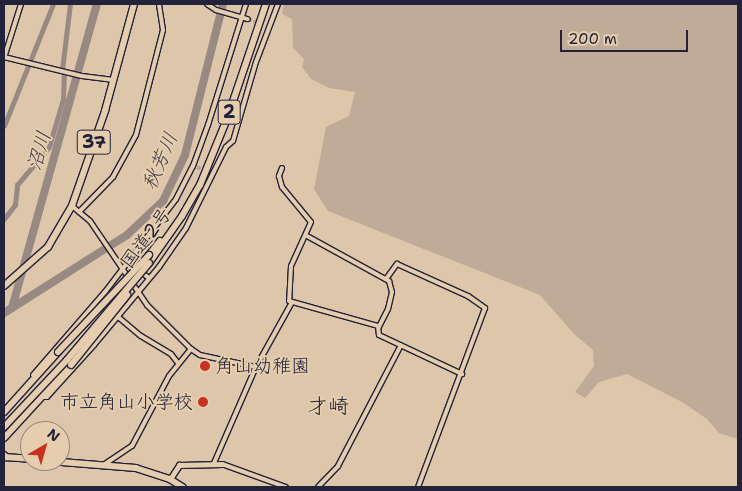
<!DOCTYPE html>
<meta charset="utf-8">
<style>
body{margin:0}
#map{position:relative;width:742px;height:491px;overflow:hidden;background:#ddc6a9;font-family:"Shantell Sans","Klee One",sans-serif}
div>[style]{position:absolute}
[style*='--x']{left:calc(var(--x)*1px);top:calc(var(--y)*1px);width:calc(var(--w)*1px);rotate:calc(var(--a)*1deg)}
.green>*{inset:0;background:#bfab97}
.canal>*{height:4.5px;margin:-2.25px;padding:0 2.25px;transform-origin:2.25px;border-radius:2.25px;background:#988982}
.river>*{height:8px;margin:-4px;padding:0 4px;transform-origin:4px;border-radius:4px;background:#988982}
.street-tunnel>*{height:4px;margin-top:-2px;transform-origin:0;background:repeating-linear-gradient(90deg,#b8a593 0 4px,transparent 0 6px)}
.roads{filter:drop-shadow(1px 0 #22223b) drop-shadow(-1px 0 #22223b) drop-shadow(0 1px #22223b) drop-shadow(0 -1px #22223b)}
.street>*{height:4px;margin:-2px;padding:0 2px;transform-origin:2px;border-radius:2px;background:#e5cdae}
.secondary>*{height:5px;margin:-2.5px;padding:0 2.5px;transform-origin:2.5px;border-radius:2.5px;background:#e5cdae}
.primary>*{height:5.5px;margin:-2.75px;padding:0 2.75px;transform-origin:2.75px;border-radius:2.75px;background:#e5cdae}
.highway>*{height:6px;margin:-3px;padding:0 3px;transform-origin:3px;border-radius:3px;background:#e5cdae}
.bridges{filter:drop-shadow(1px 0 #22223b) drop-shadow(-1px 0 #22223b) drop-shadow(0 1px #22223b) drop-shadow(0 -1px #22223b)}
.highway-bridge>*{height:6px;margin:-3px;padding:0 3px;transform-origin:3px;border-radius:3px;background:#e5cdae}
.dots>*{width:14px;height:14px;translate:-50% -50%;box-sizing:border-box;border:2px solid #e5cdae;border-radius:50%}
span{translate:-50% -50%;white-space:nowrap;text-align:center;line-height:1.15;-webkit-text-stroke:4px #e5cdae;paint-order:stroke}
.shield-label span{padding:1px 4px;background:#e5cdae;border:1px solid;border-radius:4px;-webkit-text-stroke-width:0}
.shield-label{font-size:18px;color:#22223b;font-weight:700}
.street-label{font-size:19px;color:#22223b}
.poi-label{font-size:19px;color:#22223b}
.left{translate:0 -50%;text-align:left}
.right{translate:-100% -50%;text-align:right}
.water-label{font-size:20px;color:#403c4d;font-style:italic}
.quarter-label{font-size:21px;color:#22223b}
.frame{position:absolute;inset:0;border:5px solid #22223b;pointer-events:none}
.north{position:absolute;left:20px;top:421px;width:50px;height:50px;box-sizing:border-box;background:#e5cdae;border:1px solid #978980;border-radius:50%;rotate:38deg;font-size:14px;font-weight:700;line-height:20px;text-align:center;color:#22223b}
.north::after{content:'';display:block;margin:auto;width:18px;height:22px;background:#c8321e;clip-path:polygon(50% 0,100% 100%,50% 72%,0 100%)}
.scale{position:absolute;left:560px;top:30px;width:128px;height:22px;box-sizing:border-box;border:2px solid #22223b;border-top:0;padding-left:6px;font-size:15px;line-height:18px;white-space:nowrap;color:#22223b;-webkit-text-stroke:4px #e5cdae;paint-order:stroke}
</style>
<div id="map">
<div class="green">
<div style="clip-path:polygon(284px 4px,738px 4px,738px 439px,719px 433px,707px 419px,682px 402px,627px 374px,599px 382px,585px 398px,575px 392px,594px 366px,593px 350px,574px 334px,540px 295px,328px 211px,314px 189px,326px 127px,349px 116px,355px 92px,329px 88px,311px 79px,302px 67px,304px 59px,293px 48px,292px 19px,282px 14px)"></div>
</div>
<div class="canal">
<div style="--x:62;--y:70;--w:66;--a:-83.1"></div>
<div style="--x:4;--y:126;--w:131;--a:-68.1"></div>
<div style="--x:4;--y:219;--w:18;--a:-52"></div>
<div style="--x:15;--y:205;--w:20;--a:-84"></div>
<div style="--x:17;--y:185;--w:50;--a:-49.9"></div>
<div style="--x:49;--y:147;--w:50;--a:-73.7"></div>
<div style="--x:63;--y:99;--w:24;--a:-88"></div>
</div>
<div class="river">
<div style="--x:12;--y:308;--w:316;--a:-74.4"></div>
<div style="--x:4;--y:313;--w:146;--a:-32.4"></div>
<div style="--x:127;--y:235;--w:50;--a:-43.4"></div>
<div style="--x:163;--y:201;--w:51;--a:-64.4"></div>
<div style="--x:185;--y:155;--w:156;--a:-75.9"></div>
</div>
<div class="street-tunnel">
<div style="--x:248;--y:19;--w:16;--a:22"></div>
<div style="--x:197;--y:167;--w:14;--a:25"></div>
</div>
<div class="roads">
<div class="street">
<div style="--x:207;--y:4;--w:11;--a:34"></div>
<div style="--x:216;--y:10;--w:33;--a:16"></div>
<div style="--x:4;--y:57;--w:80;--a:13.7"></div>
<div style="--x:82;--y:76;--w:32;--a:7"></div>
<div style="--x:4;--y:58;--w:57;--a:-72.5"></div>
<div style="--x:282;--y:168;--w:9;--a:111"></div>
<div style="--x:279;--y:176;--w:11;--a:75"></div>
<div style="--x:282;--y:187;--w:45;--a:50.4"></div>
<div style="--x:311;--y:222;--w:48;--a:114.4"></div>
<div style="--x:291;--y:266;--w:35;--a:93"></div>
<div style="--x:289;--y:301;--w:92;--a:15.7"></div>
<div style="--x:378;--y:326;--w:9;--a:84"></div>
<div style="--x:379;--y:335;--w:92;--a:25.2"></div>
<div style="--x:72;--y:206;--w:23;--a:40"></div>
<div style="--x:90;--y:221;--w:102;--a:55.8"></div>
<div style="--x:147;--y:305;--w:62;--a:45"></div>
<div style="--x:191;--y:349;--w:11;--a:34"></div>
<div style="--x:200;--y:355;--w:57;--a:12.1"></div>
<div style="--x:79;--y:212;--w:49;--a:-45.8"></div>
<div style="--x:113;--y:177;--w:48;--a:-61.3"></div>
<div style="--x:136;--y:135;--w:108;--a:-75.6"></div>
<div style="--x:163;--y:30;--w:26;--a:-99"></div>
<div style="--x:307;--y:236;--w:94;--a:28.8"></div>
<div style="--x:389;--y:281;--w:11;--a:75"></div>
<div style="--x:392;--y:292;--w:17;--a:103"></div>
<div style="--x:388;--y:309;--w:20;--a:117"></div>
<div style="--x:129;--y:262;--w:26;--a:39"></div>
<div style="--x:386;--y:279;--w:19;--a:-54"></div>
<div style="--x:397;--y:264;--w:78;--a:24.3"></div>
<div style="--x:468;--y:296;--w:21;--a:35"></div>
<div style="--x:485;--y:308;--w:191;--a:110.5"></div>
<div style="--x:117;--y:316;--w:31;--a:40"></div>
<div style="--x:141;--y:336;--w:35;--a:31"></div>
<div style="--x:171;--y:354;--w:11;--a:52"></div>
<div style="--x:33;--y:375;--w:110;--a:-49.1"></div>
<div style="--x:105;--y:292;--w:117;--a:-52.6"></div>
<div style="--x:176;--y:199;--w:37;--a:-63"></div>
<div style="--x:193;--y:166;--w:44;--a:-69.9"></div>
<div style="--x:208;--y:125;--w:127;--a:-72.6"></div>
<div style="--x:42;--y:397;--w:5;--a:0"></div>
<div style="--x:47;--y:397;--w:70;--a:-47.9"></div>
<div style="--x:94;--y:345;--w:102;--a:-50.2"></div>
<div style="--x:159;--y:267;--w:47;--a:-55.3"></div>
<div style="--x:186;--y:228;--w:90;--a:-63.7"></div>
<div style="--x:226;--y:147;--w:9;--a:-41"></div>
<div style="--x:233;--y:141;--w:82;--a:-73.8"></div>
<div style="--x:256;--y:62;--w:62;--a:-69.2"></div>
<div style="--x:214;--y:463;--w:105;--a:-66.4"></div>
<div style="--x:256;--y:367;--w:72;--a:-60.9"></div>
<div style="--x:222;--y:464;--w:68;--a:19.8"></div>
<div style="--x:102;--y:466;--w:36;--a:-34"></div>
<div style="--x:132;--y:446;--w:79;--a:-62.1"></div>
<div style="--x:169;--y:376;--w:35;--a:-51"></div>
<div style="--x:318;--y:487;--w:29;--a:-46"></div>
<div style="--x:338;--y:466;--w:136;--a:-62.5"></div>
</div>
<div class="secondary">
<div style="--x:170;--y:479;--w:17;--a:-57"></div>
<div style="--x:179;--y:465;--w:43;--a:-1.3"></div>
</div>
<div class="primary">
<div style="--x:4;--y:286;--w:59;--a:-41.6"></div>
<div style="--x:48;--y:247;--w:48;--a:-59.7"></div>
<div style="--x:72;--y:206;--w:101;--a:-70.8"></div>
<div style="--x:105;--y:111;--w:111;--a:-74.8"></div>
<div style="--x:4;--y:457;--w:26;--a:4"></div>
<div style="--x:49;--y:461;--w:87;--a:4.6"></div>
<div style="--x:136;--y:468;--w:36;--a:18"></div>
<div style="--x:170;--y:479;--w:15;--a:32"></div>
</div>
<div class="highway">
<div style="--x:149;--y:255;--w:18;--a:-52"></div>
<div style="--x:149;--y:263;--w:57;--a:-54.9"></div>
<div style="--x:182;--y:216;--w:36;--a:-60"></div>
<div style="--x:200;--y:185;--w:71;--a:-67.8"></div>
<div style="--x:227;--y:119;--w:121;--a:-71.3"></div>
<div style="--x:4;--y:412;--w:81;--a:-48"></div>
<div style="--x:4;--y:438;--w:99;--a:-47.5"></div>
<div style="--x:4;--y:455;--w:3;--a:45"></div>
</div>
</div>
<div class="bridges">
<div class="highway-bridge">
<div style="--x:58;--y:352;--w:133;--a:-46.8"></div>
<div style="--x:71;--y:365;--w:90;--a:-51.3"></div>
<div style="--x:4;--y:427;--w:92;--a:-46.8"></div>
<div style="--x:67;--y:360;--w:127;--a:-49.8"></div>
</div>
</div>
<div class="dots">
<div style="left:205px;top:366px;background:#c8321e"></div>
<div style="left:203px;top:402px;background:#c8321e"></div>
</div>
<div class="shield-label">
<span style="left:229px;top:112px">2</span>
<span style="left:94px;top:142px">37</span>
</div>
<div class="street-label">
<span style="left:146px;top:238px;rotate:-53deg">国道2号</span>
</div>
<div class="poi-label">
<span class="left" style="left:215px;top:366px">角山幼稚園</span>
<span class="right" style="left:193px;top:402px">市立角山小学校</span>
</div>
<div class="water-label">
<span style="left:39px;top:151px;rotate:-74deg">沼川</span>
<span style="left:160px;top:161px;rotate:-67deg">秋芳川</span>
</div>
<div class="quarter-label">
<span style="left:328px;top:406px">才崎</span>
</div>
<div class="frame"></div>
<div class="north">N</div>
<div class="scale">200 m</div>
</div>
